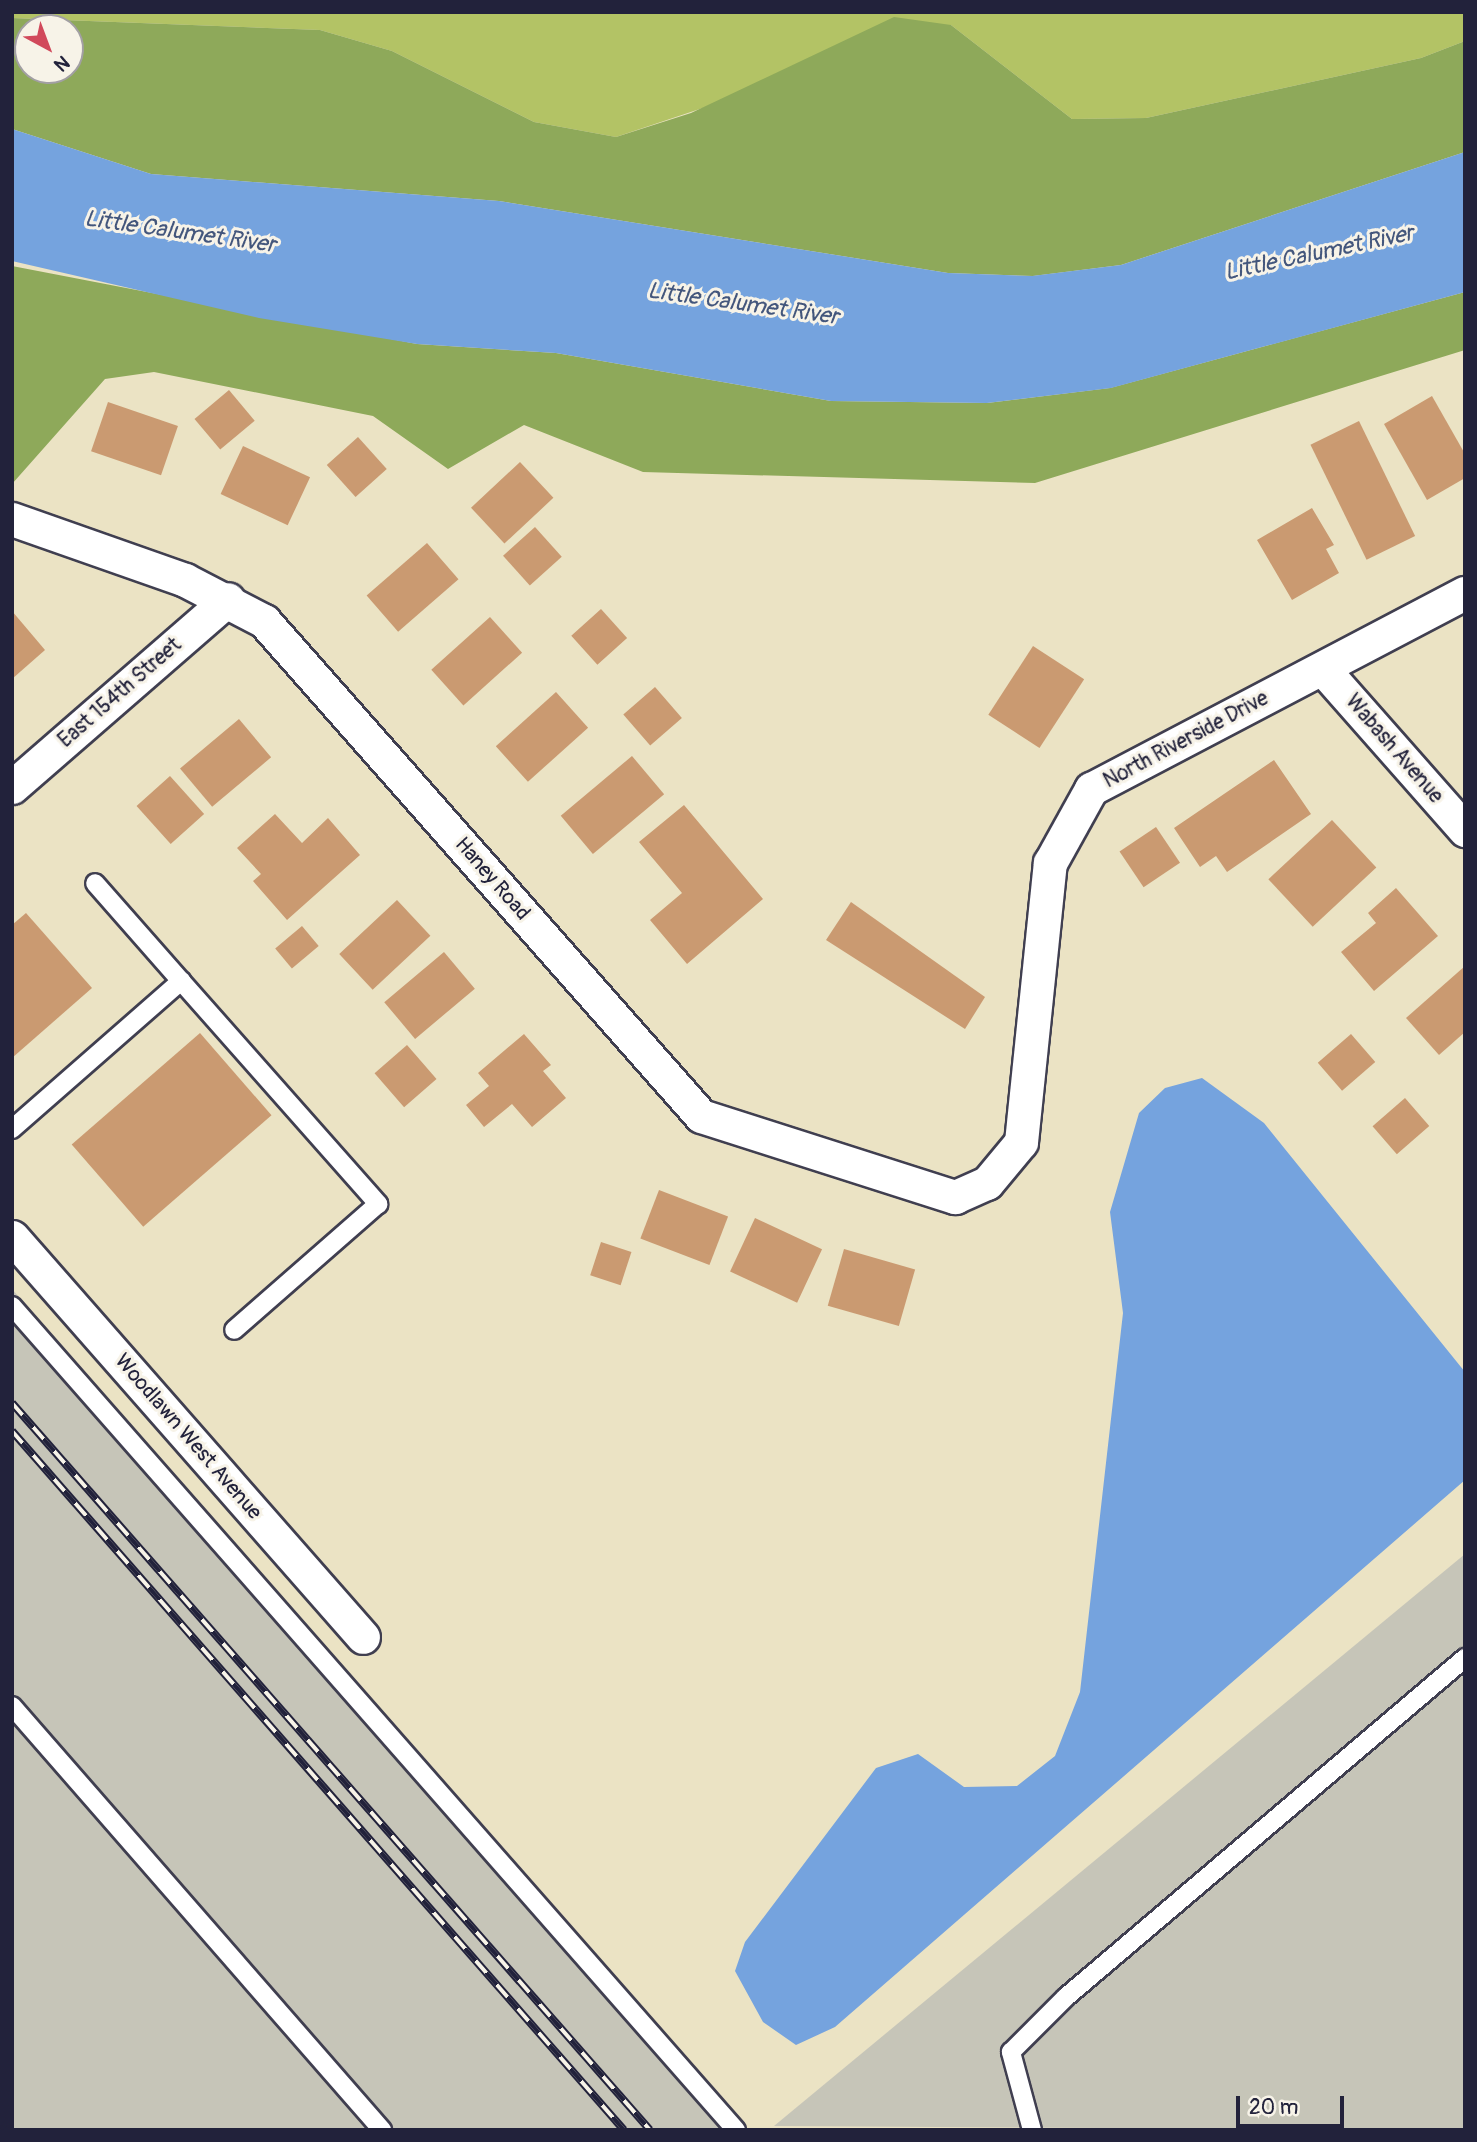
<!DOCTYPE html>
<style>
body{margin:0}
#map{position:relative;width:1477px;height:2142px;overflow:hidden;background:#ebe3c4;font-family:Pangolin,sans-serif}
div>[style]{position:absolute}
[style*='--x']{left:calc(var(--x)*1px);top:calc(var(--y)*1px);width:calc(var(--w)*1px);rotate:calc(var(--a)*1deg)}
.industrial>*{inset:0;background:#c6c5b8}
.green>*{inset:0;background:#b3c365}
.forest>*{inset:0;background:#8ea95a}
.water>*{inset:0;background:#75a3de}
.building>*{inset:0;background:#ca9a71;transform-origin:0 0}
.roads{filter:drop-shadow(2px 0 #403f50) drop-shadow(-2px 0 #403f50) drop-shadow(0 2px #403f50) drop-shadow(0 -2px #403f50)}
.service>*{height:18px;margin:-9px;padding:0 9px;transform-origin:9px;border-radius:9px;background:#fff}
.minor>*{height:33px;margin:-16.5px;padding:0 16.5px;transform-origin:16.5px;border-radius:16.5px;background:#fff}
.rail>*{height:8px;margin-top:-4px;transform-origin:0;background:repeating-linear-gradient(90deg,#f7f3e8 0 16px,#22223b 0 32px);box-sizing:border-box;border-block:2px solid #22223b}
span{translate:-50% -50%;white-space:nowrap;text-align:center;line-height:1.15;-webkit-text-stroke:6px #f7f3e8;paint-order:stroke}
.street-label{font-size:21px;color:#22223b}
.water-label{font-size:23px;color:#43567c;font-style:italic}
.frame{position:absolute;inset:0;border:14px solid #22223b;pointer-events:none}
.north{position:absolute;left:14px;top:14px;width:70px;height:70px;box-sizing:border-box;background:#f7f3e8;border:2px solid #a29fa3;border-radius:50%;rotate:139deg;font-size:19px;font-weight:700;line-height:28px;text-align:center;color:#22223b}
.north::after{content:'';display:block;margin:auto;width:24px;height:32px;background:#d1495b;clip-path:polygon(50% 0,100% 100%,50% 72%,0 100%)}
.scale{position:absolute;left:1236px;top:2096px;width:108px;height:32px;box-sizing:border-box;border:4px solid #22223b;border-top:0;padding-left:9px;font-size:21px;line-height:24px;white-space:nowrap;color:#22223b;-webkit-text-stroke:5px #f7f3e8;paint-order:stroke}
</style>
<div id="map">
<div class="industrial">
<div style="clip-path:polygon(12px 1289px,215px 1522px,740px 2130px,12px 2130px)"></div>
<div style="clip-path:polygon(1465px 1554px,1465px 2130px,774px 2126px)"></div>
</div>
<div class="green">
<div style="clip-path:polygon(12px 12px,1465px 12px,1465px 41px,1421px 58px,1146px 118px,1072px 119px,951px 25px,616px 137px,534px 122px,392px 51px,320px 30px,12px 18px)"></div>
</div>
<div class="forest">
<div style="clip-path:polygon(evenodd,894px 17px,951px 25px,1072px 119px,1146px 118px,1421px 58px,1465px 41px,1465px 152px,1121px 265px,1033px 276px,948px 273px,499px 201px,151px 174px,12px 129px,12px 18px,320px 30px,392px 51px,534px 122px,616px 137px,691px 113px,894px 17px,28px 28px,70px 28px,70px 70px,28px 70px,28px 28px)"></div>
<div style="clip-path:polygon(12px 266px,417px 344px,556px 353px,831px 401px,987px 403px,1110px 388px,1465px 292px,1465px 350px,1035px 483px,643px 472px,524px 425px,448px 469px,373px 416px,154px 372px,105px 379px,12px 484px)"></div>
</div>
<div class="water">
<div style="clip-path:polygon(12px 129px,151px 174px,499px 201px,948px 273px,1032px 276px,1121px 265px,1465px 152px,1465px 292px,1111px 388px,987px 403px,831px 401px,556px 353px,417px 344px,259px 318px,12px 261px)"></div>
<div style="clip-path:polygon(1202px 1078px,1264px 1123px,1465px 1372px,1465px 1480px,835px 2027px,796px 2045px,763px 2022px,735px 1971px,745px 1942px,876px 1768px,918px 1754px,964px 1787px,1017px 1786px,1055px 1756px,1080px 1692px,1123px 1313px,1110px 1212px,1139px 1113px,1165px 1088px)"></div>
</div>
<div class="building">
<div style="left:229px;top:390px;width:40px;height:45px;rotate:50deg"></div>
<div style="clip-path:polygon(1432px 396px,1465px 454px,1465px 478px,1427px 500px,1384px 424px)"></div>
<div style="left:108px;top:402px;width:74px;height:52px;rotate:19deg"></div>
<div style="left:1359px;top:421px;width:128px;height:54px;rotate:64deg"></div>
<div style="left:358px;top:437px;width:43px;height:42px;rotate:48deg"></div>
<div style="left:243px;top:446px;width:74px;height:53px;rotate:25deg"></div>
<div style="left:520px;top:462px;width:49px;height:67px;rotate:47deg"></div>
<div style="clip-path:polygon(1312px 508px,1334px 545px,1326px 549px,1339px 573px,1292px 600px,1257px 540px)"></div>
<div style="left:535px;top:527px;width:40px;height:43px;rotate:48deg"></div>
<div style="left:427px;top:543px;width:48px;height:80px;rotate:49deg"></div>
<div style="left:601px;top:609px;width:39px;height:40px;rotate:48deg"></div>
<div style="clip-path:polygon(12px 611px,45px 650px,12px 679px)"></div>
<div style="left:490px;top:617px;width:48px;height:79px;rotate:48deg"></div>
<div style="left:1033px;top:646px;width:61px;height:82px;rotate:33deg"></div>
<div style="left:655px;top:687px;width:41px;height:42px;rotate:49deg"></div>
<div style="left:556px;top:692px;width:48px;height:81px;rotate:48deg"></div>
<div style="left:239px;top:719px;width:50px;height:77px;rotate:50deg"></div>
<div style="left:632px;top:756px;width:50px;height:93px;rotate:50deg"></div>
<div style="clip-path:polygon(1274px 760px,1311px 814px,1227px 872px,1216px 856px,1200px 867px,1174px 828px)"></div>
<div style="left:170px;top:776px;width:51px;height:45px;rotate:48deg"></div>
<div style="clip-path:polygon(684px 805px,763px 899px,687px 964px,650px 920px,682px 893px,639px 842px)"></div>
<div style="clip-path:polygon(275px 814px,302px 843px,328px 818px,360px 855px,287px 920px,253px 881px,261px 874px,237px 848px)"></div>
<div style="left:1332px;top:820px;width:65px;height:87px;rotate:47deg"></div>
<div style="left:1156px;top:827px;width:43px;height:44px;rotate:56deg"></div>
<div style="clip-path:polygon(1396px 888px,1438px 936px,1374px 991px,1341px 952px,1376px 923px,1368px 913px)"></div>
<div style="left:397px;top:900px;width:49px;height:79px;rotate:47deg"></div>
<div style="clip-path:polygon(851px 902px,985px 997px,965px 1029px,826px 940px)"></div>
<div style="clip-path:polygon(26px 913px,92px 988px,12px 1058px,12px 925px)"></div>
<div style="left:302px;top:926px;width:26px;height:35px;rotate:50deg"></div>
<div style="left:444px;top:952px;width:48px;height:78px;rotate:50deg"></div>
<div style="clip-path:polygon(1465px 966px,1465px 1032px,1439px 1055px,1406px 1018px)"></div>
<div style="left:200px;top:1033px;width:109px;height:170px;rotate:49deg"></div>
<div style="clip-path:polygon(524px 1034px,551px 1065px,543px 1071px,566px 1098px,532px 1127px,512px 1104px,484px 1127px,466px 1105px,489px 1086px,478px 1073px)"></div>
<div style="left:1351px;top:1034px;width:37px;height:44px;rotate:49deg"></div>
<div style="left:407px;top:1045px;width:45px;height:43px;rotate:49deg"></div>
<div style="left:1405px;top:1098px;width:37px;height:43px;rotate:49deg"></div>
<div style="left:659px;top:1190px;width:74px;height:52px;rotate:21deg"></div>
<div style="left:755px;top:1218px;width:74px;height:59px;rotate:25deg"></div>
<div style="left:601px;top:1242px;width:32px;height:35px;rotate:18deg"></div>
<div style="left:844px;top:1249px;width:74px;height:59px;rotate:16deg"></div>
</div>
<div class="roads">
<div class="service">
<div style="--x:181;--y:981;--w:298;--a:48.5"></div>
<div style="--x:378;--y:1204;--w:191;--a:138.8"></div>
<div style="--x:12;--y:1129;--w:225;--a:-41.2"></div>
<div style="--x:181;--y:981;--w:130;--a:-131.3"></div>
<div style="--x:12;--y:1306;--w:1097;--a:48.7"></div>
<div style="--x:12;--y:1706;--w:563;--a:48.89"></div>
<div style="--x:1032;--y:2130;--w:81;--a:-105.1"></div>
<div style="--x:1011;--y:2052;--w:78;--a:-45"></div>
<div style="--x:1066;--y:1997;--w:524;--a:-40.35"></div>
</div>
<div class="minor">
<div style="--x:12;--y:519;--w:183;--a:19.4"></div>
<div style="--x:185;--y:580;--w:89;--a:27.4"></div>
<div style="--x:264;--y:621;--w:660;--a:48.56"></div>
<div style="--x:701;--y:1116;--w:267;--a:17.7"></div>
<div style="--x:955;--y:1197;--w:35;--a:-24"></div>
<div style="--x:987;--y:1183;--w:53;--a:-50.3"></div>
<div style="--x:1021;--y:1142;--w:281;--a:-84.1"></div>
<div style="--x:1050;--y:863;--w:85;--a:-61"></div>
<div style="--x:1091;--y:789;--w:422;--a:-27.7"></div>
<div style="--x:1323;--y:669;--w:215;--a:48.6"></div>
<div style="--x:12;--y:787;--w:286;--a:-41"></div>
<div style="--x:12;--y:1237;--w:532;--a:48.73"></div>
</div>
</div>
<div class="rail">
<div style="--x:12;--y:1403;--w:967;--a:48.73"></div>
<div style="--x:12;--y:1431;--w:929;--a:48.8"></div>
</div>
<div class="street-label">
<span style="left:120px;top:693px;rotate:-41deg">East 154th Street</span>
<span style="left:1186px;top:740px;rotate:-28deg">North Riverside Drive</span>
<span style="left:1394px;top:749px;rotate:49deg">Wabash Avenue</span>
<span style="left:492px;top:879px;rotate:49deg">Haney Road</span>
<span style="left:188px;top:1437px;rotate:49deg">Woodlawn West Avenue</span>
</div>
<div class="water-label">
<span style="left:180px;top:232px;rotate:8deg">Little Calumet River</span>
<span style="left:1319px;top:253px;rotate:-12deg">Little Calumet River</span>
<span style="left:743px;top:304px;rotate:8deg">Little Calumet River</span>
</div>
<div class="frame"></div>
<div class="north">N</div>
<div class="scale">20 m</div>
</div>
